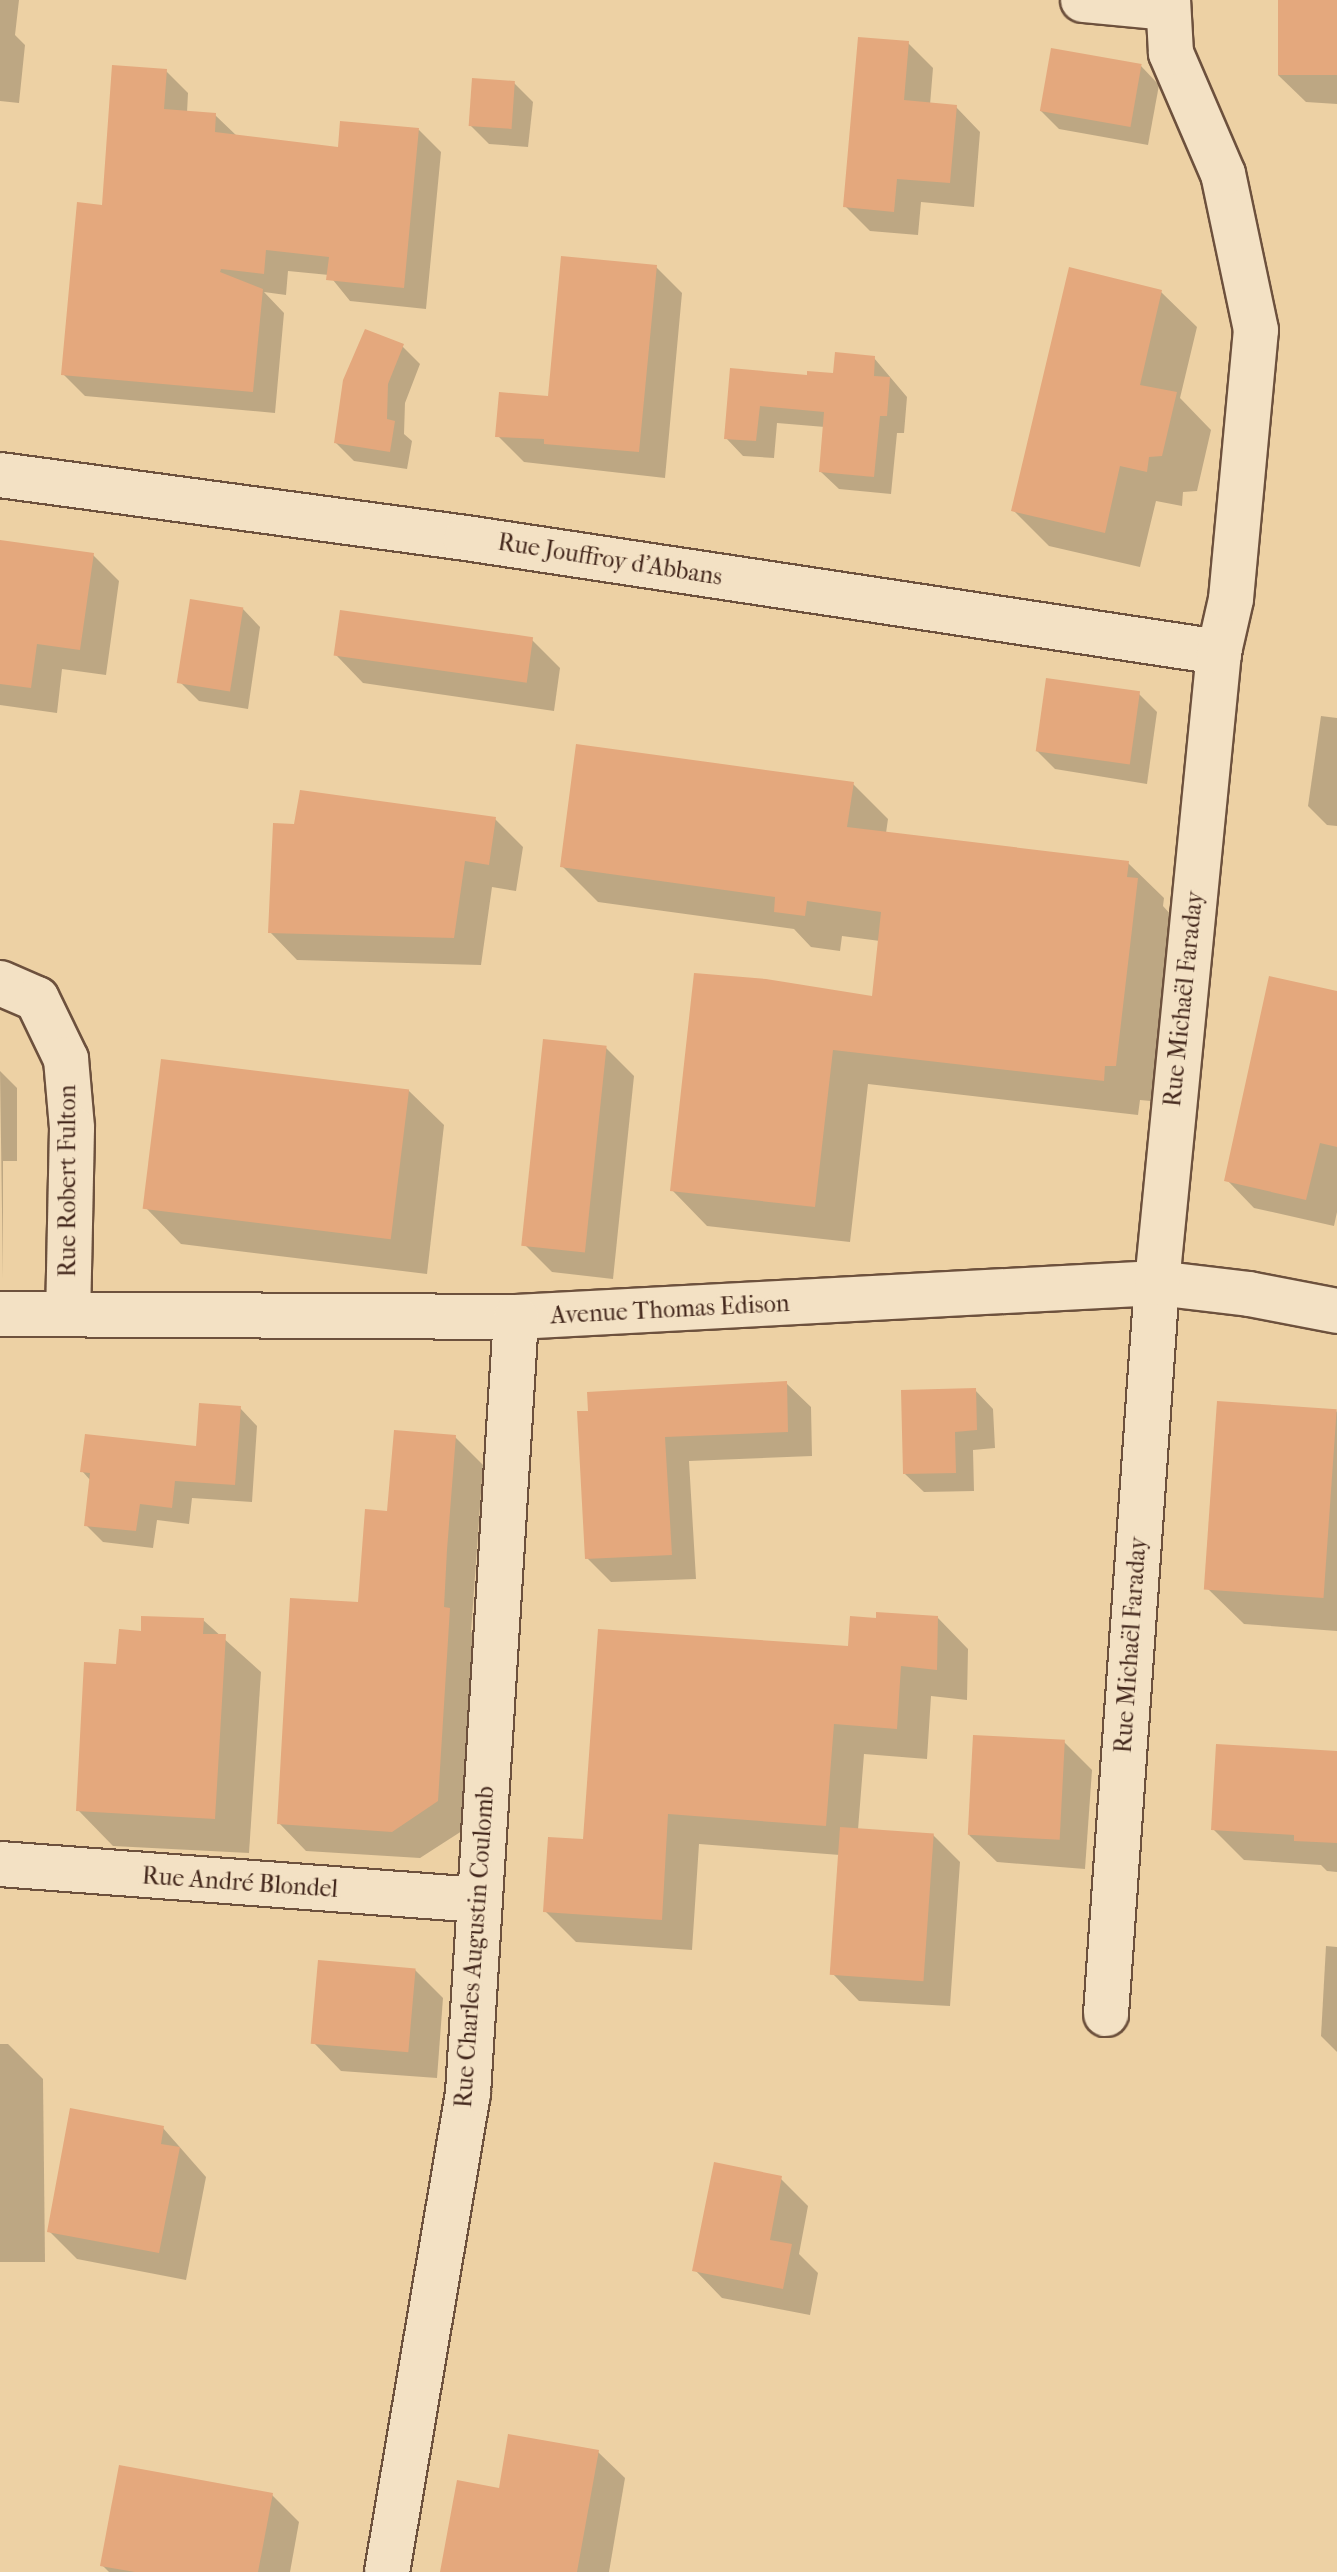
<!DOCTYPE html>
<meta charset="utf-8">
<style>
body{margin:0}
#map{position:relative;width:1337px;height:2572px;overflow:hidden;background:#edd1a4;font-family:"IM FELL French Canon",serif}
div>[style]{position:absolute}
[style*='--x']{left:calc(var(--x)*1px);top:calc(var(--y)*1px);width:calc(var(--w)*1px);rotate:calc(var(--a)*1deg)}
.shadow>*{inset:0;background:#0003}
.building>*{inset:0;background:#e4a87d;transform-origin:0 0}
.roads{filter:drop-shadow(2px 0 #6d513d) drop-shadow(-2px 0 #6d513d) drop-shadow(0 2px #6d513d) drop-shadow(0 -2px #6d513d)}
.minor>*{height:44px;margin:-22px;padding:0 22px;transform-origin:22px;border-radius:22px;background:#f3e1c4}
span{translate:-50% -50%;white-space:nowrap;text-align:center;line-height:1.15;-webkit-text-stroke:6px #f3e1c4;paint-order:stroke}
.street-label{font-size:24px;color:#42261b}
</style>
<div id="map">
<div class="shadow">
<div style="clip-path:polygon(0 0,19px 0,15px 35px,25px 45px,19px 103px,0 101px)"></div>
<div style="clip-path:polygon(1280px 0,1337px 0,1337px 104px,1306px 102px,1278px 75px)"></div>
<div style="clip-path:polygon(908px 43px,933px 68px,930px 105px,956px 107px,980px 132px,974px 207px,921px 202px,918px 235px,870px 231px,845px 206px)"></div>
<div style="clip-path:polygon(1141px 66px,1159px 85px,1148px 145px,1059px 129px,1040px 110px)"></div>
<div style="clip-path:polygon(166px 71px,188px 93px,187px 113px,215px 115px,238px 137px,339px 149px,419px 130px,441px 152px,426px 309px,350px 301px,329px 275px,288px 271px,286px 295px,264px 292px,284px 313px,275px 413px,85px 396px,63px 374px,103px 207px)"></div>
<div style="clip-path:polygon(514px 83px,533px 102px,528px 147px,489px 144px,470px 125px)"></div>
<div style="clip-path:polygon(656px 267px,682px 293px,665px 478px,524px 462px,498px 436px,550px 398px)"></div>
<div style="clip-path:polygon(1161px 292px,1197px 327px,1180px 398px,1211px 430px,1197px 491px,1183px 492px,1182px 506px,1156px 501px,1140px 567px,1049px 546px,1014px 511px)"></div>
<div style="clip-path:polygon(402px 346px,420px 364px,405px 403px,404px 434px,412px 441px,407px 469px,354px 461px,336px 443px)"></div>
<div style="clip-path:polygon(874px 358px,907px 397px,904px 433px,897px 433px,891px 494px,839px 489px,821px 472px,825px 427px,777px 423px,774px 458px,743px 456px,726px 438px,732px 370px,809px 377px,834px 375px)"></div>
<div style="clip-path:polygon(0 541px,93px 555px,119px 581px,106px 675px,62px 669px,57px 713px,0 705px)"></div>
<div style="clip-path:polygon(242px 608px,260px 627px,248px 709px,199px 701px,181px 683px)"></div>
<div style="clip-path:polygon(532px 640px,560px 668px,554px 711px,363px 683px,336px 655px)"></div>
<div style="clip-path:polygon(1139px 694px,1157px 712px,1147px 784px,1055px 769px,1037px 751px)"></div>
<div style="clip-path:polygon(1321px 716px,1337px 718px,1337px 826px,1327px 825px,1308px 806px)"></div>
<div style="clip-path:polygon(853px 784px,888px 819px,886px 833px,1128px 863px,1164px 898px,1163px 906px,1172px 916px,1151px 1101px,1140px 1100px,1138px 1115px,868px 1084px,850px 1242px,707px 1226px,672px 1190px,873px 998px,880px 941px,842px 936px,840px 951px,811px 947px,794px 929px,598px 902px,562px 866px)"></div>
<div style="clip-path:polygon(495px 819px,523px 847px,516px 891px,492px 887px,481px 965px,297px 960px,270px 932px)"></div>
<div style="clip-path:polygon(1337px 993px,1337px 1212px,1334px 1226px,1254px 1208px,1227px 1180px)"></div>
<div style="clip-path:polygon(606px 1048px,634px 1076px,613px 1279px,552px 1272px,525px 1245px)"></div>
<div style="clip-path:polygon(0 1071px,17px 1088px,17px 1161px,3px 1161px,3px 1280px)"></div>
<div style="clip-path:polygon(408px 1090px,444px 1125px,427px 1274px,181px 1244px,146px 1208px)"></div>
<div style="clip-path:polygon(786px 1383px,811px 1407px,812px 1456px,689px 1461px,696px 1579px,611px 1582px,587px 1558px,579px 1413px)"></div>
<div style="clip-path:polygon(975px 1390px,993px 1409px,995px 1448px,973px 1450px,974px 1491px,924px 1492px,905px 1474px)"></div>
<div style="clip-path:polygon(240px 1408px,257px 1426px,252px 1502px,192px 1498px,189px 1524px,157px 1520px,153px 1548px,103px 1542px,86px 1525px,91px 1481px,82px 1471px,198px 1449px)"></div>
<div style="clip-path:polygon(1337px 1411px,1337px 1631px,1244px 1624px,1208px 1589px)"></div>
<div style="clip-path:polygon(455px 1437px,483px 1465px,471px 1632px,477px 1637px,465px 1829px,420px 1858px,306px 1851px,279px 1823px,360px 1604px,389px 1513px)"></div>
<div style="clip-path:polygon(937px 1617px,968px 1649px,967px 1700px,931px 1696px,927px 1759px,864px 1754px,858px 1830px,933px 1835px,960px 1862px,950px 2006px,859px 2001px,833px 1974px,840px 1855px,699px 1844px,692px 1950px,576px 1942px,545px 1911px,585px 1841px,850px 1648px,877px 1620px)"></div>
<div style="clip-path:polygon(203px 1620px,261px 1672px,249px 1853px,113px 1846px,78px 1810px,118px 1666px,143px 1633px)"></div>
<div style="clip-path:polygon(1064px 1742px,1092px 1770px,1085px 1869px,997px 1862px,969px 1835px)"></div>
<div style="clip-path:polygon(1337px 1753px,1337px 1872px,1327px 1871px,1321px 1865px,1244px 1860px,1213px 1829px)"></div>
<div style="clip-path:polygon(1326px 1946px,1337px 1947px,1337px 2052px,1321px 2036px)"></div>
<div style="clip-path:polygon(415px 1970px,443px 1998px,437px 2078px,341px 2071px,314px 2043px)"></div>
<div style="clip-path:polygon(0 2044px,8px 2044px,43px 2079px,45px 2262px,0 2262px)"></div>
<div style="clip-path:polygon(163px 2128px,206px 2177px,186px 2280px,77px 2259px,49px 2231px)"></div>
<div style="clip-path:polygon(780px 2178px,808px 2206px,799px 2254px,818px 2273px,810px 2315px,722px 2298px,695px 2270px)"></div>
<div style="clip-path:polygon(598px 2452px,625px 2478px,609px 2572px,442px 2572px,501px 2491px)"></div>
<div style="clip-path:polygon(272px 2495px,299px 2522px,290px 2572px,109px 2572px,102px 2565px)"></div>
</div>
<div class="building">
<div style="left:1278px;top:0;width:59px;height:75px"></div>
<div style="clip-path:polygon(858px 37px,909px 41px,904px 100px,957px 105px,950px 183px,897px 179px,894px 212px,843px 207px)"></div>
<div style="left:1051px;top:48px;width:92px;height:64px;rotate:10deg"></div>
<div style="clip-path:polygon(112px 65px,167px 69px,164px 109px,216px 113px,215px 132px,338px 147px,340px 121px,419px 128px,404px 288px,326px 280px,329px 257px,266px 250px,264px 274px,221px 269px,220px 272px,263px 289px,253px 392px,61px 375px,77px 202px,102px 205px)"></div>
<div style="left:472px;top:78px;width:43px;height:48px;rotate:4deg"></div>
<div style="clip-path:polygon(561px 256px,657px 265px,639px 452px,544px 444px,544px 439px,495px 437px,499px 392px,548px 396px)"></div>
<div style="clip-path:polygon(1069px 267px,1162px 290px,1140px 385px,1177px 392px,1162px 456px,1149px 457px,1147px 472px,1120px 466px,1105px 533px,1011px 511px)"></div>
<div style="clip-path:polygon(365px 329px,404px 344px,388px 384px,387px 419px,395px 421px,390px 452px,334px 443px,343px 380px)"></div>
<div style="clip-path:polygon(835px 352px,875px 356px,874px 376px,890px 377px,887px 416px,880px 416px,874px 477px,819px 472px,824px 412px,760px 406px,756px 441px,724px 439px,730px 368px,807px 375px,807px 371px,833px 373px)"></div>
<div style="clip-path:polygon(0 540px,94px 553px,80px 650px,37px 644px,31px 688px,0 684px)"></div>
<div style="left:190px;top:599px;width:54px;height:85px;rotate:9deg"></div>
<div style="left:340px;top:610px;width:195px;height:46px;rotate:8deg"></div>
<div style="left:1046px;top:678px;width:95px;height:74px;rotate:8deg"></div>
<div style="clip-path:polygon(576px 744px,854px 782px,847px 827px,1129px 861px,1127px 877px,1138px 878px,1116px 1066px,1105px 1066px,1104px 1081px,833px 1050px,815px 1207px,670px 1191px,694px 973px,766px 979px,872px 996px,881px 912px,807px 901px,805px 916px,774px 912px,775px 897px,560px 867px)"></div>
<div style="clip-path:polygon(300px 790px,496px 817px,489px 865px,465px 861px,454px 938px,268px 933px,273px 823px,294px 824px)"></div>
<div style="clip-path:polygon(1269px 976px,1337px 991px,1337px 1147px,1320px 1143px,1306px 1200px,1224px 1181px)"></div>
<div style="left:543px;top:1039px;width:64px;height:208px;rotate:6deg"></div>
<div style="left:161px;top:1059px;width:250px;height:151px;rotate:7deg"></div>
<div style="clip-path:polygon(787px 1381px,788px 1432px,665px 1437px,672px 1555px,585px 1559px,577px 1411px,588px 1411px,587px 1392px)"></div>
<div style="clip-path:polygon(976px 1388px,977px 1430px,955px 1432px,956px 1473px,903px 1474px,901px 1390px)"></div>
<div style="left:1217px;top:1401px;width:120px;height:189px;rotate:4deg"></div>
<div style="clip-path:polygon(199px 1403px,241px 1406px,235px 1485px,175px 1481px,172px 1508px,140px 1504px,136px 1531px,84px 1526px,90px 1473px,80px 1472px,85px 1434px,196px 1446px)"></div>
<div style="clip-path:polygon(394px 1430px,456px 1435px,447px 1550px,444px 1607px,450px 1608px,438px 1801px,392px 1832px,277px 1824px,290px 1598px,358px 1602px,365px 1509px,387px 1511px)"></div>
<div style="clip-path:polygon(876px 1612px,938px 1616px,937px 1670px,901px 1666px,897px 1729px,834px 1724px,826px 1826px,668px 1814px,662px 1920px,543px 1912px,548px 1837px,583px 1839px,598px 1629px,848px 1646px,850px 1616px,876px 1618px)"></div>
<div style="clip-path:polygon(141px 1616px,204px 1618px,203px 1634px,226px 1634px,215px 1819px,76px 1811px,84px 1662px,116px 1664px,119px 1629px,141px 1631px)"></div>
<div style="left:973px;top:1735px;width:92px;height:100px;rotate:3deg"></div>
<div style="clip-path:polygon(1216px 1744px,1337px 1751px,1337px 1843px,1294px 1841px,1294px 1835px,1211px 1830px)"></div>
<div style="left:840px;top:1827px;width:94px;height:148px;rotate:4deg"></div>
<div style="left:318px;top:1960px;width:98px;height:84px;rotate:5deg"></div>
<div style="clip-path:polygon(70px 2108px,164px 2126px,161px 2144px,180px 2147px,159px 2253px,47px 2232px)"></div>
<div style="clip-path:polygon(714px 2162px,782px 2176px,770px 2240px,792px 2244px,783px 2289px,692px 2271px)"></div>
<div style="clip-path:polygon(508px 2434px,599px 2450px,577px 2572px,440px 2572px,457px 2480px,499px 2488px)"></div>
<div style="clip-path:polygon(119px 2465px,273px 2493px,258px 2572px,135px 2572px,100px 2566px)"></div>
</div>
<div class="roads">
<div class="minor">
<div style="--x:1083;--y:0;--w:85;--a:5.4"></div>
<div style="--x:0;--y:475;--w:470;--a:7.7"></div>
<div style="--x:466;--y:538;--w:762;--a:8.61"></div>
<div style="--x:0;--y:983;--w:40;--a:23.4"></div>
<div style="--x:37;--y:999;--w:67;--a:64.2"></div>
<div style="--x:66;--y:1059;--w:69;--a:85"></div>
<div style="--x:72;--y:1128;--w:185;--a:91.2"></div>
<div style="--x:0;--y:1314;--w:516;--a:0.33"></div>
<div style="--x:516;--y:1317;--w:642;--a:-3.04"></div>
<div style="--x:1157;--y:1283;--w:93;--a:6.8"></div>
<div style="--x:1249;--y:1294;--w:90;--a:10.9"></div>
<div style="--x:0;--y:1864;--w:481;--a:4.3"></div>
<div style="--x:1106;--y:2014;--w:733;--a:-86.01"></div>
<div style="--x:1157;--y:1283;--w:634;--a:-84.39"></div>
<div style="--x:1219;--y:652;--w:54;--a:-77.2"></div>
<div style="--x:1231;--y:599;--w:270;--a:-84.7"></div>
<div style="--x:1256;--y:330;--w:159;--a:-101.9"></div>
<div style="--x:1223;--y:174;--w:132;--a:-113.3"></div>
<div style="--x:1171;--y:53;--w:53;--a:-93.2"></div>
<div style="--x:387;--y:2572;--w:486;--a:-80.4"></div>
<div style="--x:468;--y:2093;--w:777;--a:-86.46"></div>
</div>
</div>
<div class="street-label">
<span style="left:610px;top:560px;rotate:9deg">Rue Jouffroy d'Abbans</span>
<span style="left:1184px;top:999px;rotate:-84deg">Rue Michaël Faraday</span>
<span style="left:68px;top:1181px;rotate:-90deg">Rue Robert Fulton</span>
<span style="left:670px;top:1310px;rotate:-3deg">Avenue Thomas Edison</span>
<span style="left:1131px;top:1645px;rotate:-86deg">Rue Michaël Faraday</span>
<span style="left:240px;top:1883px;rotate:4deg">Rue André Blondel</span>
<span style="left:475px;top:1947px;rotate:-86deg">Rue Charles Augustin Coulomb</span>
</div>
</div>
